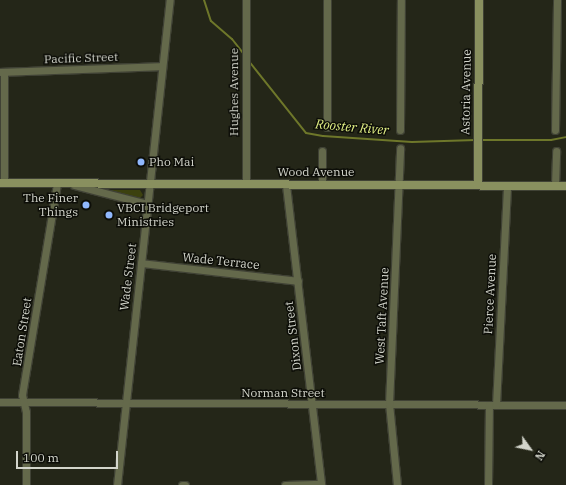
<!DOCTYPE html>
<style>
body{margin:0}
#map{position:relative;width:566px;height:485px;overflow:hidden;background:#242618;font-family:"IBM Plex Serif",serif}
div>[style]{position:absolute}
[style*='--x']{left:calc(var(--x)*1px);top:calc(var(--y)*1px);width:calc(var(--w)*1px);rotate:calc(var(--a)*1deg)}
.green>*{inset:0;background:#3c410f}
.stream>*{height:2px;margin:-1px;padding:0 1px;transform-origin:1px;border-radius:1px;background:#6e772a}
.roads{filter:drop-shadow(1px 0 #404235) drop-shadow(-1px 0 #404235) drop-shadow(0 1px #404235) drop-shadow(0 -1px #404235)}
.street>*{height:7px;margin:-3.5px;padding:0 3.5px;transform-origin:3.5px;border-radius:3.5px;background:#64694b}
.secondary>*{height:8px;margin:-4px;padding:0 4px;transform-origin:4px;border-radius:4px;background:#89905f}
.dots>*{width:11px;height:11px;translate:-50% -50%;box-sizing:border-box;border:2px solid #0d0e08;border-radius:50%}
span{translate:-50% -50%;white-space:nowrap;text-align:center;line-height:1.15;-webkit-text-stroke:3px #0d0e08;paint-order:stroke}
.street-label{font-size:12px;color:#d3d5cb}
.poi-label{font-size:12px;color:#d3d5cb}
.left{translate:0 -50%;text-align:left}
.right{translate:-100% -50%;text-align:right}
.water-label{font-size:13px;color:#e1ef85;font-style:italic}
.north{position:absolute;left:510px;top:429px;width:40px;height:40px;-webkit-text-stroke:3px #0d0e08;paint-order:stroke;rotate:123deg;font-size:11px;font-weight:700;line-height:16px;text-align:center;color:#d3d5cb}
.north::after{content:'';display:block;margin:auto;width:14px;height:18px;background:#d3d5cb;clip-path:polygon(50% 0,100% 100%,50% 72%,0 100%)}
.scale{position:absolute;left:16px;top:451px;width:102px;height:18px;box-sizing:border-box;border:2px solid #d3d5cb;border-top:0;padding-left:5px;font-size:12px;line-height:14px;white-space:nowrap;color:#d3d5cb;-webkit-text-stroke:3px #0d0e08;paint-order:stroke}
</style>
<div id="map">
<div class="green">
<div style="clip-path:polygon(109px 190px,140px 190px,143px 195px,140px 198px)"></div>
</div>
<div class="stream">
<div style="--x:204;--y:0;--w:22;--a:72"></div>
<div style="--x:211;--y:21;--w:28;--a:41"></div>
<div style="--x:232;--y:39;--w:18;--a:52"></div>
<div style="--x:248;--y:60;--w:93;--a:51.5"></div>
<div style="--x:306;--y:133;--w:17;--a:10"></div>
<div style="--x:323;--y:136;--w:89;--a:3.9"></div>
<div style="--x:412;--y:142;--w:64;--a:-1.8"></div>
<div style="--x:480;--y:140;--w:71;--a:0"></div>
<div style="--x:551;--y:140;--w:15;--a:-11"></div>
</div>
<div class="roads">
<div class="street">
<div style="--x:246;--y:0;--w:184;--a:90"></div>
<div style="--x:0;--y:72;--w:162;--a:-2.1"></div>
<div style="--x:327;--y:127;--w:127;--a:-90"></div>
<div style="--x:400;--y:130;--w:130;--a:-89.6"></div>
<div style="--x:555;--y:130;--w:130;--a:-89.1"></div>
<div style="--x:322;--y:151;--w:33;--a:90"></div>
<div style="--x:4;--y:183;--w:111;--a:-90"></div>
<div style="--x:74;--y:185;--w:76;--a:14.4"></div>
<div style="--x:286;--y:185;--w:302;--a:83.3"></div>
<div style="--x:555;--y:185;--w:34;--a:-88"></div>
<div style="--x:141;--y:263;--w:158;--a:6.5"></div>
<div style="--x:0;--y:402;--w:566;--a:0.3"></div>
<div style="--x:496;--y:405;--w:220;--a:-87.1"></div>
<div style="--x:26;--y:485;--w:73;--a:-90"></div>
<div style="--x:26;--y:412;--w:17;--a:-103"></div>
<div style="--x:22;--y:395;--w:215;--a:-80.6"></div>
<div style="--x:117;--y:485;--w:488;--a:-83.8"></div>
<div style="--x:182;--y:485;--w:3;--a:0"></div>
<div style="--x:285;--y:485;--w:36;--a:-2"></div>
<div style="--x:397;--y:485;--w:81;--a:-95.6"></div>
<div style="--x:389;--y:404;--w:256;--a:-87.5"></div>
<div style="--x:488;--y:485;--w:80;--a:-89.3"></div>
</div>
<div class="secondary">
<div style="--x:0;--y:183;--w:566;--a:0.3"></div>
<div style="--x:478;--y:184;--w:184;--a:-89.7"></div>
</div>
</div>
<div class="dots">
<div style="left:141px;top:162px;background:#90b8fd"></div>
<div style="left:86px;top:205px;background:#90b8fd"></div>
<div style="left:109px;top:215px;background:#90b8fd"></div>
</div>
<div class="street-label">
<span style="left:81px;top:58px;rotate:-2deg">Pacific Street</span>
<span style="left:234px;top:92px;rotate:-90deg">Hughes Avenue</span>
<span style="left:466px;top:92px;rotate:-89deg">Astoria Avenue</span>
<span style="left:316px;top:172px">Wood Avenue</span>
<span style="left:221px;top:261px;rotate:6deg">Wade Terrace</span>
<span style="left:128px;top:277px;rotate:-83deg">Wade Street</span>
<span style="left:490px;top:294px;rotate:-87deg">Pierce Avenue</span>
<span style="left:382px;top:316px;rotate:-87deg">West Taft Avenue</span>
<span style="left:22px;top:332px;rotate:-81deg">Eaton Street</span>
<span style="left:293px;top:336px;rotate:-97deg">Dixon Street</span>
<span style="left:283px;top:393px">Norman Street</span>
</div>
<div class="poi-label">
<span class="left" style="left:149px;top:162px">Pho Mai</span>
<span class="right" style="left:78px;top:205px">The Finer<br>Things</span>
<span class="left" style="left:117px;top:215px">VBCI Bridgeport<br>Ministries</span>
</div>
<div class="water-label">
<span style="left:352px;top:128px;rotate:5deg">Rooster River</span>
</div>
<div class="north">N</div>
<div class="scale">100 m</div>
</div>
